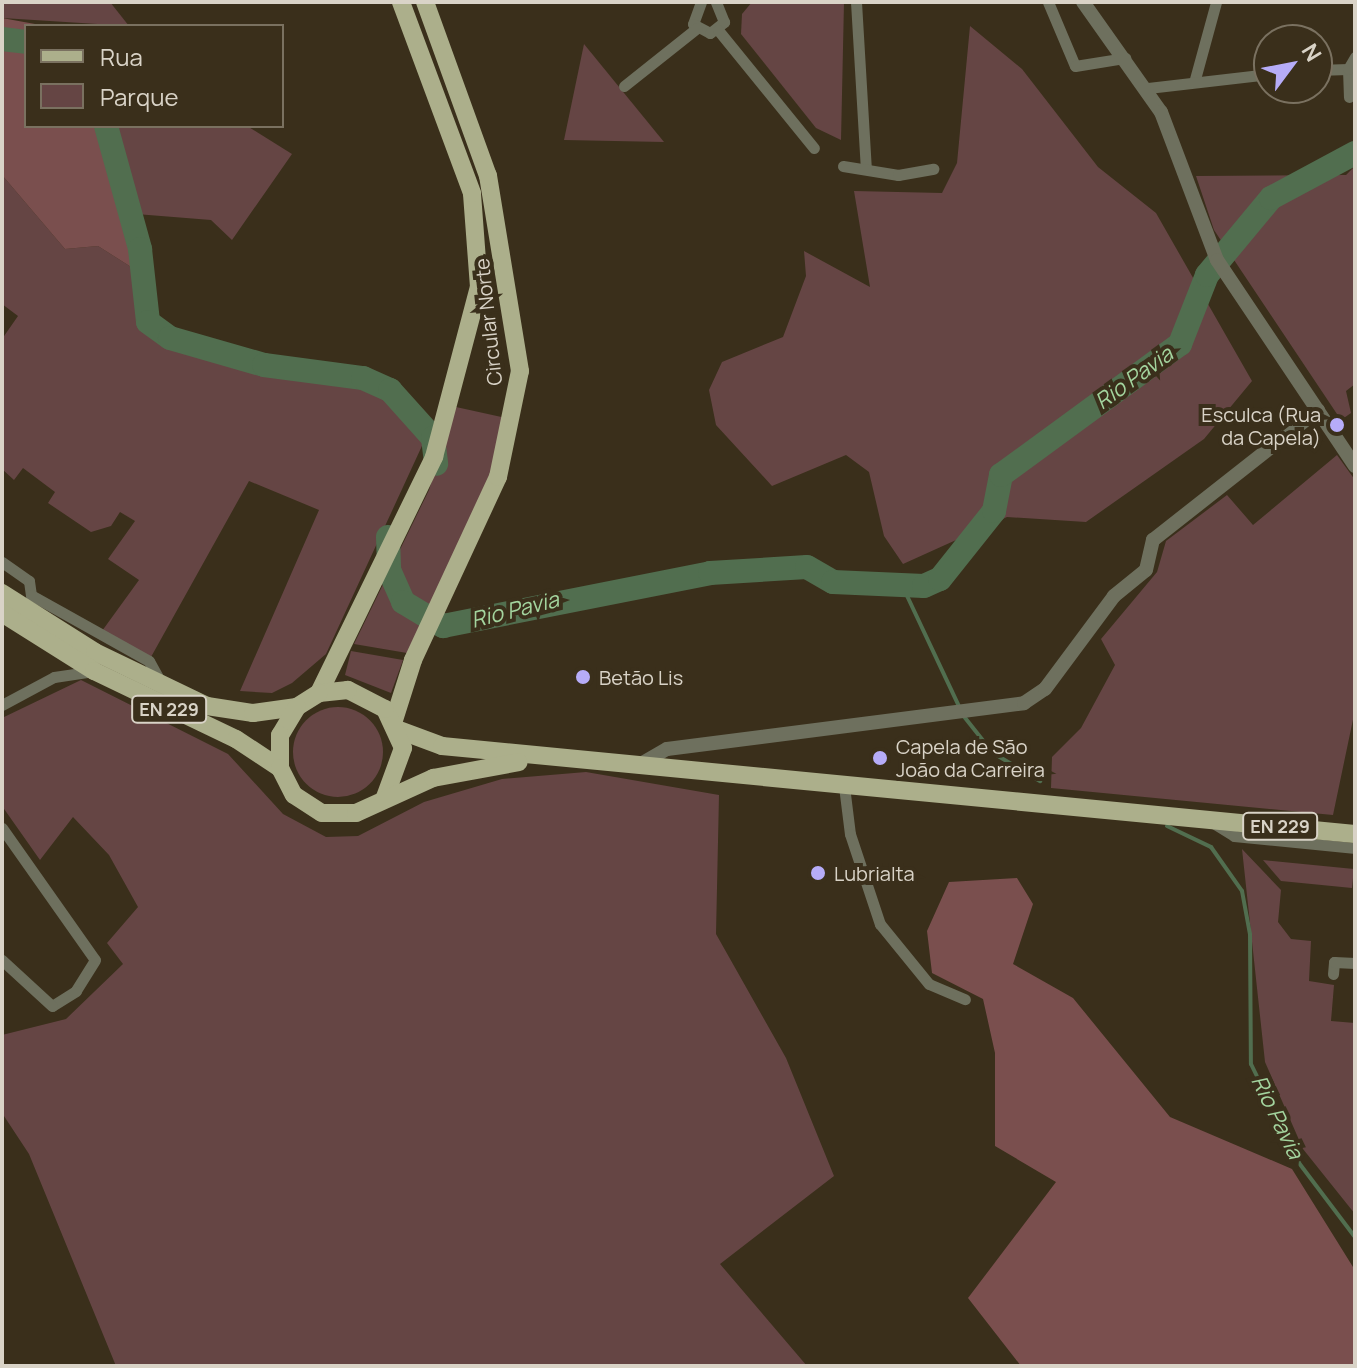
<!DOCTYPE html>
<meta charset="utf-8">
<style>
body{margin:0}
#map{position:relative;width:1357px;height:1368px;overflow:hidden;background:#3a2f1b;font-family:Manrope,sans-serif}
div>[style]{position:absolute}
[style*='--x']{left:calc(var(--x)*1px);top:calc(var(--y)*1px);width:calc(var(--w)*1px);rotate:calc(var(--a)*1deg)}
.green>*{inset:0;background:#654544}
.round{border-radius:50%}
.forest>*{inset:0;background:#7a4f4e}
.stream>*{height:4px;margin:-2px;padding:0 2px;transform-origin:2px;border-radius:2px;background:#516e4f}
.river>*{height:24px;margin:-12px;padding:0 12px;transform-origin:12px;border-radius:12px;background:#516e4f}
.minor>*{height:11px;margin:-5.5px;padding:0 5.5px;transform-origin:5.5px;border-radius:5.5px;background:#6e705e}
.tertiary>*{height:14px;margin:-7px;padding:0 7px;transform-origin:7px;border-radius:7px;background:#6e705e}
.primary>*{height:18px;margin:-9px;padding:0 9px;transform-origin:9px;border-radius:9px;background:#acaf8b}
.dots>*{width:22px;height:22px;translate:-50% -50%;box-sizing:border-box;border:4px solid #3a2f1b;border-radius:50%}
span{translate:-50% -50%;white-space:nowrap;text-align:center;line-height:1.15;-webkit-text-stroke:8px #3a2f1b;paint-order:stroke}
.shield-label span{padding:2px 6px;background:#3a2f1b;border:2px solid;border-radius:6px;-webkit-text-stroke-width:0}
.shield-label{font-size:18px;color:#d9d3c7;font-weight:700}
.street-label{font-size:20px;color:#d9d3c7}
.poi-label{font-size:20px;color:#d9d3c7}
.right{translate:-100% -50%;text-align:right}
.left{translate:0 -50%;text-align:left}
.water-label{font-size:22px;color:#a3d49e;font-style:italic}
.frame{position:absolute;inset:0;border:4px solid #d9d3c7;pointer-events:none}
.legend{position:absolute;left:24px;top:24px;width:260px;height:104px;box-sizing:border-box;background:#3a2f1b;border:2px solid #7a7160;margin:0;padding:10px 14px;list-style:none;font-size:24px;color:#d9d3c7}
.legend li{display:flex;align-items:center;gap:16px;height:40px}
.legend b{width:40px;border:2px solid #7a7160}
.north{position:absolute;left:1253px;top:24px;width:80px;height:80px;box-sizing:border-box;background:#3a2f1b;border:2px solid #7a7160;border-radius:50%;rotate:58deg;font-size:22px;font-weight:700;line-height:32px;text-align:center;color:#d9d3c7}
.north::after{content:'';display:block;margin:auto;width:28px;height:36px;background:#b6acf8;clip-path:polygon(50% 0,100% 100%,50% 72%,0 100%)}
</style>
<div id="map">
<div class="green">
<div style="clip-path:polygon(2px 2px,110px 2px,129px 26px,2px 18px)"></div>
<div style="clip-path:polygon(752px 2px,844px 2px,841px 140px,816px 128px,741px 34px,742px 14px)"></div>
<div style="clip-path:polygon(970px 26px,1022px 69px,1098px 167px,1156px 213px,1252px 381px,1204px 439px,1086px 522px,1007px 517px,903px 564px,884px 536px,869px 472px,846px 455px,772px 486px,716px 425px,709px 390px,722px 362px,783px 337px,806px 276px,804px 251px,870px 287px,854px 191px,942px 193px,957px 163px)"></div>
<div style="clip-path:polygon(584px 44px,664px 142px,564px 140px)"></div>
<div style="clip-path:polygon(118px 126px,247px 126px,292px 154px,232px 240px,211px 220px,136px 214px)"></div>
<div style="clip-path:polygon(1355px 166px,1355px 384px,1346px 391px,1351px 413px,1341px 420px,1214px 230px,1196px 176px,1346px 175px)"></div>
<div style="clip-path:polygon(2px 175px,65px 249px,98px 246px,139px 272px,142px 319px,159px 334px,261px 369px,365px 383px,387px 393px,402px 417px,427px 435px,326px 654px,292px 683px,272px 693px,240px 691px,319px 510px,249px 481px,151px 657px,102px 631px,139px 580px,108px 559px,135px 521px,120px 512px,111px 526px,91px 532px,48px 503px,55px 492px,23px 468px,14px 480px,2px 469px,2px 339px,18px 316px,2px 304px)"></div>
<div style="clip-path:polygon(456px 407px,506px 418px,488px 481px,407px 653px,354px 644px,429px 490px)"></div>
<div style="clip-path:polygon(1337px 455px,1355px 480px,1355px 710px,1333px 815px,1051px 788px,1052px 757px,1081px 728px,1115px 665px,1101px 639px,1157px 572px,1166px 541px,1227px 495px,1253px 525px)"></div>
<div style="clip-path:polygon(351px 651px,403px 660px,391px 693px,345px 675px)"></div>
<div style="clip-path:polygon(81px 680px,228px 754px,283px 814px,326px 837px,358px 836px,424px 802px,502px 779px,586px 772px,719px 795px,716px 934px,786px 1058px,834px 1176px,720px 1264px,807px 1366px,116px 1366px,29px 1154px,2px 1113px,2px 1035px,66px 1019px,123px 964px,107px 943px,138px 907px,109px 855px,73px 817px,40px 860px,2px 806px,2px 718px)"></div>
<div class="round" style="left:293px;top:707px;width:90px;height:90px"></div>
<div style="clip-path:polygon(1242px 849px,1281px 890px,1278px 922px,1291px 939px,1311px 941px,1309px 981px,1334px 985px,1331px 1021px,1355px 1023px,1355px 1214px,1303px 1149px,1265px 1062px)"></div>
<div style="clip-path:polygon(1263px 860px,1354px 869px,1352px 888px,1281px 881px)"></div>
</div>
<div class="forest">
<div style="clip-path:polygon(2px 18px,46px 26px,26px 26px,26px 126px,118px 126px,138px 222px,139px 272px,98px 246px,65px 249px,2px 175px)"></div>
<div style="clip-path:polygon(1017px 878px,1033px 904px,1013px 964px,1073px 998px,1170px 1117px,1292px 1169px,1353px 1267px,1355px 1366px,1021px 1366px,968px 1298px,1056px 1182px,995px 1146px,995px 1053px,983px 999px,932px 973px,927px 931px,949px 882px)"></div>
</div>
<div class="stream">
<div style="--x:901;--y:583;--w:136;--a:64.8"></div>
<div style="--x:962;--y:714;--w:50;--a:51.5"></div>
<div style="--x:993;--y:753;--w:55;--a:30.8"></div>
<div style="--x:1167;--y:826;--w:49;--a:25.5"></div>
<div style="--x:1211;--y:847;--w:54;--a:54.8"></div>
<div style="--x:1242;--y:891;--w:44;--a:79.5"></div>
<div style="--x:1250;--y:934;--w:130;--a:89.6"></div>
<div style="--x:1251;--y:1064;--w:110;--a:64.1"></div>
<div style="--x:1299;--y:1163;--w:93;--a:52.9"></div>
</div>
<div class="river">
<div style="--x:2;--y:39;--w:24;--a:7"></div>
<div style="--x:106;--y:126;--w:128;--a:74.5"></div>
<div style="--x:140;--y:249;--w:73;--a:83.7"></div>
<div style="--x:148;--y:322;--w:27;--a:36"></div>
<div style="--x:170;--y:338;--w:98;--a:16"></div>
<div style="--x:264;--y:365;--w:100;--a:7.5"></div>
<div style="--x:363;--y:378;--w:30;--a:24"></div>
<div style="--x:390;--y:390;--w:64;--a:48.1"></div>
<div style="--x:433;--y:438;--w:26;--a:83"></div>
<div style="--x:388;--y:537;--w:33;--a:88"></div>
<div style="--x:389;--y:570;--w:35;--a:66"></div>
<div style="--x:403;--y:602;--w:47;--a:31"></div>
<div style="--x:443;--y:626;--w:272;--a:-11.2"></div>
<div style="--x:710;--y:573;--w:97;--a:-3.5"></div>
<div style="--x:807;--y:567;--w:30;--a:30"></div>
<div style="--x:833;--y:582;--w:91;--a:2.5"></div>
<div style="--x:924;--y:586;--w:17;--a:-24"></div>
<div style="--x:940;--y:579;--w:87;--a:-51.5"></div>
<div style="--x:994;--y:511;--w:37;--a:-79"></div>
<div style="--x:1001;--y:475;--w:222;--a:-36.2"></div>
<div style="--x:1180;--y:344;--w:74;--a:-68.6"></div>
<div style="--x:1207;--y:275;--w:100;--a:-50.3"></div>
<div style="--x:1271;--y:198;--w:95;--a:-28.2"></div>
</div>
<div class="minor">
<div style="--x:701;--y:2;--w:23;--a:110"></div>
<div style="--x:693;--y:24;--w:19;--a:28"></div>
<div style="--x:710;--y:33;--w:18;--a:-38"></div>
<div style="--x:724;--y:22;--w:22;--a:-112"></div>
<div style="--x:856;--y:2;--w:167;--a:86.6"></div>
<div style="--x:1048;--y:2;--w:69;--a:67.1"></div>
<div style="--x:1075;--y:66;--w:51;--a:-9.1"></div>
<div style="--x:718;--y:30;--w:152;--a:50.9"></div>
<div style="--x:1348;--y:69;--w:28;--a:88"></div>
<div style="--x:1317;--y:70;--w:31;--a:-2"></div>
<div style="--x:1348;--y:69;--w:14;--a:-60"></div>
<div style="--x:1195;--y:79;--w:80;--a:-74.7"></div>
<div style="--x:624;--y:86;--w:93;--a:-38.5"></div>
<div style="--x:1148;--y:88;--w:122;--a:-6.6"></div>
<div style="--x:843;--y:166;--w:56;--a:9.3"></div>
<div style="--x:898;--y:175;--w:36;--a:-10"></div>
<div style="--x:2;--y:562;--w:33;--a:35"></div>
<div style="--x:29;--y:581;--w:14;--a:82"></div>
<div style="--x:31;--y:595;--w:135;--a:29.2"></div>
<div style="--x:149;--y:661;--w:25;--a:61"></div>
<div style="--x:2;--y:705;--w:59;--a:-28.3"></div>
<div style="--x:54;--y:677;--w:40;--a:-8.5"></div>
<div style="--x:844;--y:786;--w:48;--a:82.9"></div>
<div style="--x:850;--y:834;--w:95;--a:71.6"></div>
<div style="--x:880;--y:924;--w:77;--a:50.8"></div>
<div style="--x:929;--y:984;--w:39;--a:23"></div>
<div style="--x:1215;--y:824;--w:22;--a:32"></div>
<div style="--x:1234;--y:836;--w:122;--a:5.7"></div>
<div style="--x:2;--y:828;--w:161;--a:54.8"></div>
<div style="--x:95;--y:960;--w:36;--a:122"></div>
<div style="--x:76;--y:991;--w:28;--a:148"></div>
<div style="--x:52;--y:1006;--w:68;--a:-137.4"></div>
<div style="--x:1333;--y:974;--w:12;--a:-85"></div>
<div style="--x:1334;--y:962;--w:21;--a:3"></div>
</div>
<div class="tertiary">
<div style="--x:1083;--y:2;--w:135;--a:54.7"></div>
<div style="--x:1161;--y:112;--w:158;--a:69.3"></div>
<div style="--x:1217;--y:260;--w:248;--a:56.2"></div>
<div style="--x:639;--y:765;--w:32;--a:-30"></div>
<div style="--x:667;--y:749;--w:360;--a:-7.3"></div>
<div style="--x:1024;--y:703;--w:25;--a:-34"></div>
<div style="--x:1045;--y:689;--w:116;--a:-53.4"></div>
<div style="--x:1114;--y:596;--w:41;--a:-39.1"></div>
<div style="--x:1146;--y:570;--w:31;--a:-77"></div>
<div style="--x:1153;--y:540;--w:210;--a:-38.2"></div>
</div>
<div class="primary">
<div style="--x:2;--y:593;--w:110;--a:32.4"></div>
<div style="--x:95;--y:652;--w:124;--a:25.7"></div>
<div style="--x:207;--y:706;--w:47;--a:8.7"></div>
<div style="--x:253;--y:713;--w:44;--a:-7.8"></div>
<div style="--x:2;--y:613;--w:109;--a:32.2"></div>
<div style="--x:94;--y:671;--w:157;--a:25.6"></div>
<div style="--x:236;--y:739;--w:53;--a:33.4"></div>
<div style="--x:319;--y:693;--w:263;--a:-64"></div>
<div style="--x:434;--y:457;--w:176;--a:-75.2"></div>
<div style="--x:479;--y:287;--w:94;--a:-94.3"></div>
<div style="--x:472;--y:193;--w:204;--a:-110.4"></div>
<div style="--x:394;--y:720;--w:63;--a:-72.4"></div>
<div style="--x:413;--y:660;--w:202;--a:-65.1"></div>
<div style="--x:498;--y:477;--w:108;--a:-78.3"></div>
<div style="--x:520;--y:371;--w:198;--a:-99.3"></div>
<div style="--x:488;--y:176;--w:185;--a:-109.9"></div>
<div style="--x:399;--y:730;--w:46;--a:20.4"></div>
<div style="--x:442;--y:746;--w:917;--a:5.51"></div>
<div style="--x:385;--y:797;--w:52;--a:-69.8"></div>
<div style="--x:403;--y:748;--w:43;--a:-114.8"></div>
<div style="--x:385;--y:709;--w:42;--a:-152.8"></div>
<div style="--x:348;--y:690;--w:29;--a:174"></div>
<div style="--x:319;--y:693;--w:26;--a:148"></div>
<div style="--x:297;--y:707;--w:33;--a:121"></div>
<div style="--x:280;--y:735;--w:33;--a:90"></div>
<div style="--x:280;--y:768;--w:30;--a:63"></div>
<div style="--x:294;--y:795;--w:33;--a:33"></div>
<div style="--x:322;--y:813;--w:34;--a:0"></div>
<div style="--x:356;--y:813;--w:85;--a:-24.4"></div>
<div style="--x:433;--y:778;--w:87;--a:-10.5"></div>
</div>
<div class="dots">
<div style="left:1337px;top:425px;background:#b6acf8"></div>
<div style="left:583px;top:677px;background:#b6acf8"></div>
<div style="left:880px;top:758px;background:#b6acf8"></div>
<div style="left:818px;top:873px;background:#b6acf8"></div>
</div>
<div class="shield-label">
<span style="left:169px;top:709px">EN 229</span>
<span style="left:1280px;top:826px">EN 229</span>
</div>
<div class="street-label">
<span style="left:488px;top:322px;rotate:-96deg">Circular Norte</span>
</div>
<div class="poi-label">
<span class="right" style="left:1321px;top:426px">Esculca (Rua<br>da Capela)</span>
<span class="left" style="left:599px;top:677px">Betão Lis</span>
<span class="left" style="left:896px;top:758px">Capela de São<br>João da Carreira</span>
<span class="left" style="left:834px;top:873px">Lubrialta</span>
</div>
<div class="water-label">
<span style="left:1134px;top:378px;rotate:-36deg">Rio Pavia</span>
<span style="left:515px;top:610px;rotate:-14deg">Rio Pavia</span>
<span style="left:1277px;top:1117px;rotate:64deg">Rio Pavia</span>
</div>
<div class="frame"></div>
<ul class="legend">
<li><b style="height:10px;background:#acaf8b"></b>Rua</li>
<li><b style="height:22px;background:#654544"></b>Parque</li>
</ul>
<div class="north">N</div>
</div>
